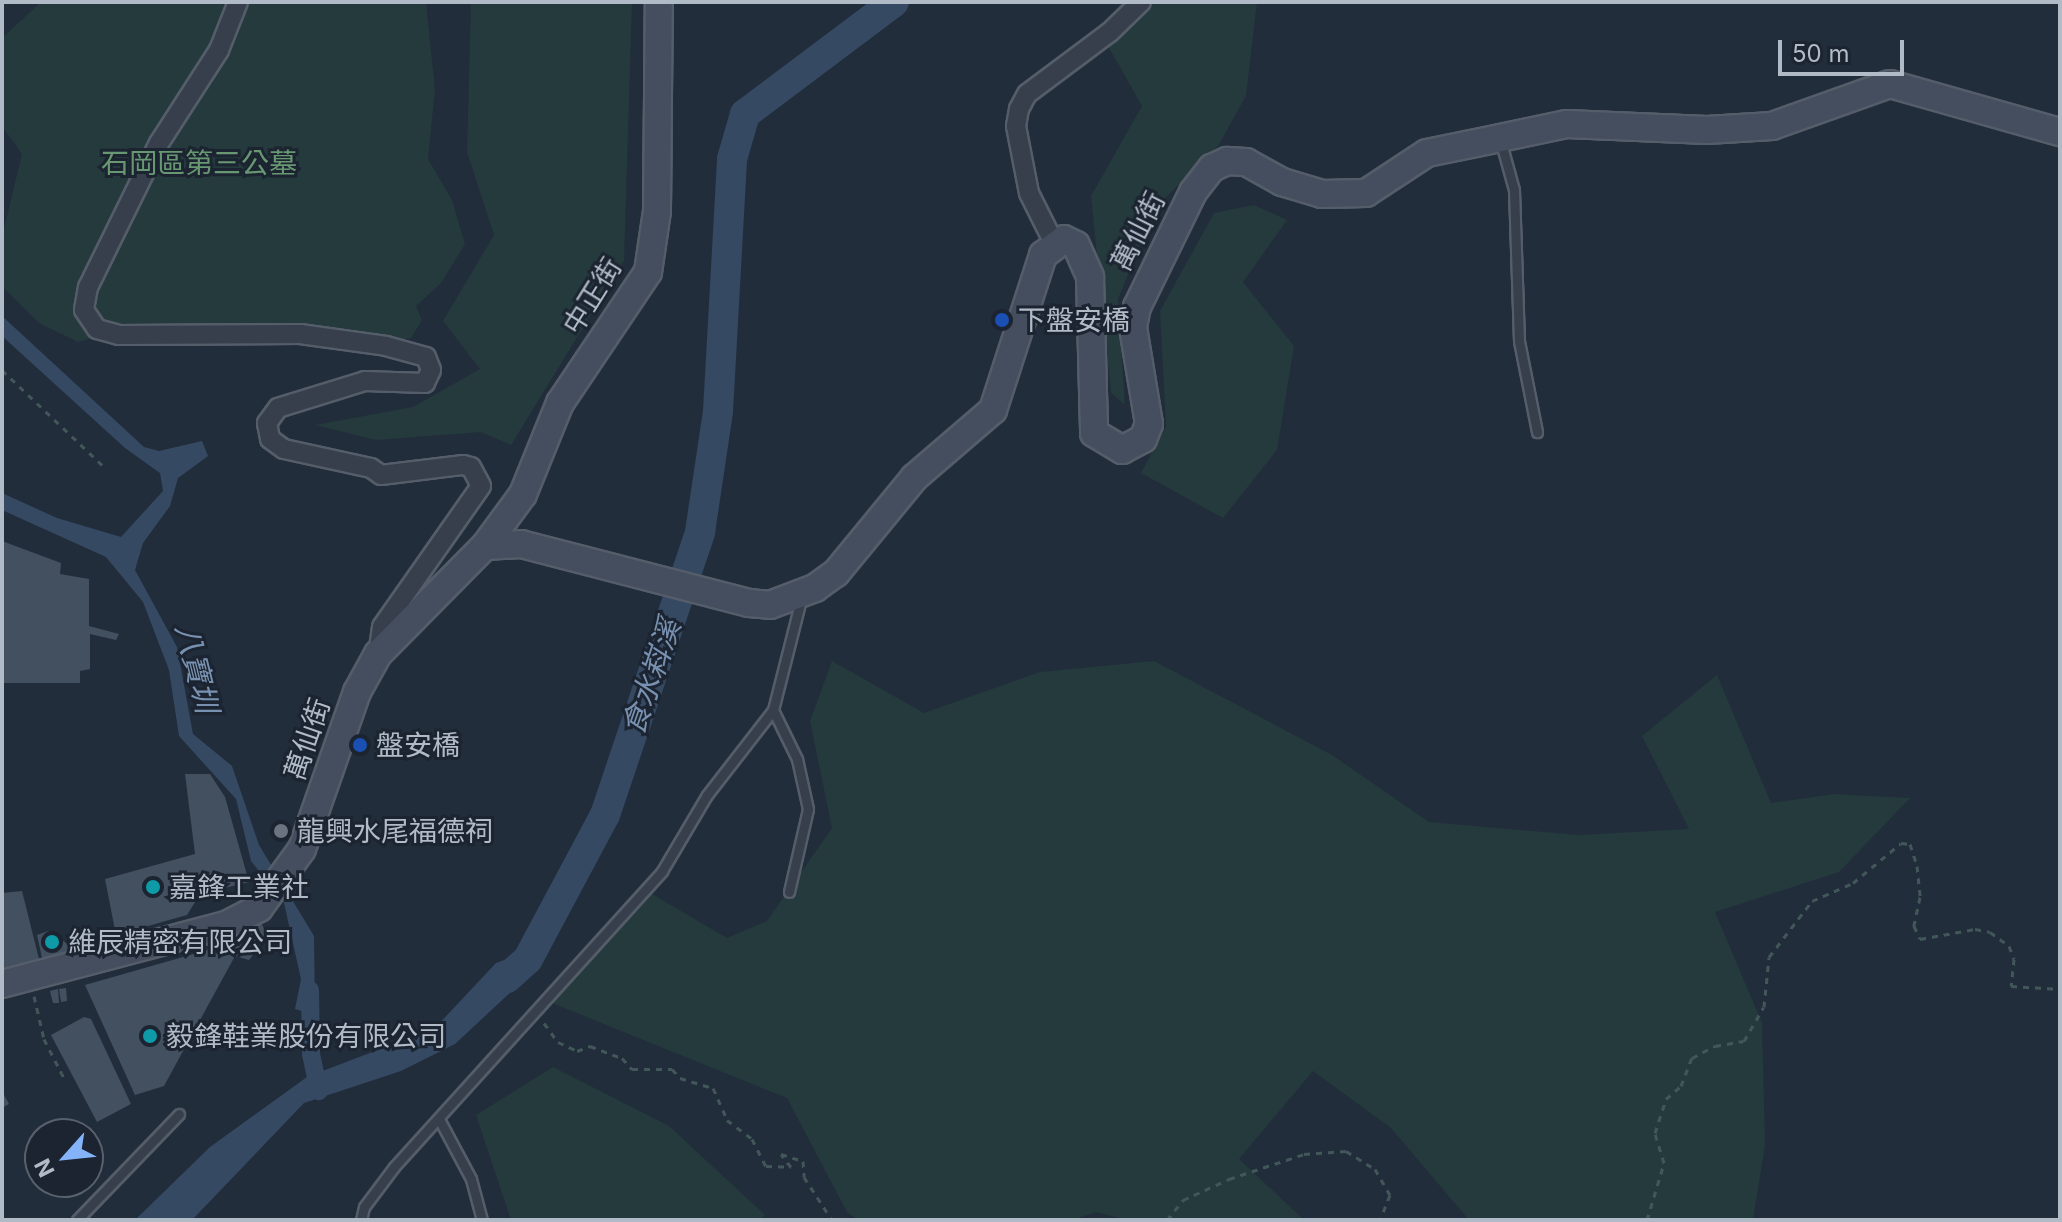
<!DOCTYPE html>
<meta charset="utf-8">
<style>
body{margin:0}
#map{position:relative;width:2062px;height:1222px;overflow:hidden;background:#222d3b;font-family:Inter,"Noto Sans TC",sans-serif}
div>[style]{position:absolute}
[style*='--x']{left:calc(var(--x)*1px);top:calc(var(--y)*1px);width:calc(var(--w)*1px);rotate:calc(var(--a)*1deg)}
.green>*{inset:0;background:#243a3c}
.water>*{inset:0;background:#354963}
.canal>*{height:18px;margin:-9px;padding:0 9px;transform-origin:9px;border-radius:9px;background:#354963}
.river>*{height:30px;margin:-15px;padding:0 15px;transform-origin:15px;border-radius:15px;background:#354963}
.building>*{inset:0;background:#435060}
.path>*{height:3px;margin-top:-1.5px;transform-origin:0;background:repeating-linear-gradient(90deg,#425759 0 6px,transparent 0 12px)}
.roads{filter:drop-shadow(2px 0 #545d69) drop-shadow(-2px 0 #545d69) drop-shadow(0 2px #545d69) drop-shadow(0 -2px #545d69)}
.lane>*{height:9px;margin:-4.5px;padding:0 4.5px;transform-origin:4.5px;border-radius:4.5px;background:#363f4b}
.street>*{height:18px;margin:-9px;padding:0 9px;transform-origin:9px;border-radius:9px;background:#363f4b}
.secondary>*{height:26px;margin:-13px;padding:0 13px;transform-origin:13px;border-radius:13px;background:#444e5e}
.dots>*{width:22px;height:22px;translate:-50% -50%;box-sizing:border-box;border:4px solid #1b2430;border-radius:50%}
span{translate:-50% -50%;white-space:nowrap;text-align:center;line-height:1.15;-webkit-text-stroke:6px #1b2430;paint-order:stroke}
.park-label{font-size:28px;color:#689872}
.street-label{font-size:28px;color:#b1bac7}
.poi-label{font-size:28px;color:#b1bac7}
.left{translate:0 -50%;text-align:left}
.water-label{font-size:30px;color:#7991b0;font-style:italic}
.frame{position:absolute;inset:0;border:4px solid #b1bac7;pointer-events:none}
.north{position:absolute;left:24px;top:1118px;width:80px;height:80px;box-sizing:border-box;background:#1b2430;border:2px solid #57606c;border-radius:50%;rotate:243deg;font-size:22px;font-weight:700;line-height:32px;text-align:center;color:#b1bac7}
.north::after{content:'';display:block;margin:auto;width:28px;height:36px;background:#85b3f9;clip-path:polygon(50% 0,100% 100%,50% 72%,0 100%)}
.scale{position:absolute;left:1778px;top:40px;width:126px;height:36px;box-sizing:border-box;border:4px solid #b1bac7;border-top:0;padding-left:10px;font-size:24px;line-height:28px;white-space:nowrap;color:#b1bac7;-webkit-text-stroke:6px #1b2430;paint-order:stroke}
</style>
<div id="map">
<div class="green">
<div style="clip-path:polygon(41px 2px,426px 2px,435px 89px,428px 159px,452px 200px,465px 244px,441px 283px,416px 306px,422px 320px,411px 338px,392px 341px,297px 323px,251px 323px,126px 329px,78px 342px,39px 323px,2px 286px,2px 237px,22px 154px,2px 126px,2px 38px)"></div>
<div style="clip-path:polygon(471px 2px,632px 2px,624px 261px,511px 445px,481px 432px,376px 440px,315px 425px,413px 407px,480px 369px,443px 321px,494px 235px,467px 152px)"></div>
<div style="clip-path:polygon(1154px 2px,1257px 2px,1246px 96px,1218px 146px,1155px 208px,1118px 299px,1125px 405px,1111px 393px,1091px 196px,1142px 106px,1108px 46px)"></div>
<div style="clip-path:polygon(1254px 205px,1287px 220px,1243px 282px,1294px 346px,1277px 450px,1223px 518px,1141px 473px,1166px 427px,1160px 311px,1214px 213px)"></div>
<div style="clip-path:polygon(832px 661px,924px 713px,1040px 672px,1154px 661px,1332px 755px,1429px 822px,1578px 835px,1689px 829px,1642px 736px,1717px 675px,1771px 803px,1834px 794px,1910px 798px,1839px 872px,1715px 912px,1762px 1023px,1765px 1145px,1753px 1220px,1469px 1220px,1391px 1128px,1313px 1071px,1239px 1159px,1304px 1220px,1126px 1220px,1097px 1212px,1072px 1220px,858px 1220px,847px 1212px,787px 1098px,552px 1003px,652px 894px,727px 938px,767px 921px,832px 828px,810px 721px)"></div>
<div style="clip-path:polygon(553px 1067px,669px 1126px,765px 1215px,761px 1220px,511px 1220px,476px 1115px)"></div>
</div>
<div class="water">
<div style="clip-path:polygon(2px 316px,144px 447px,159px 451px,202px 441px,208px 456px,178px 478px,170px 506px,143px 543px,135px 570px,177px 647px,193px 734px,232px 766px,259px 845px,314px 936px,315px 1015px,295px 1009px,301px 979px,284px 903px,251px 861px,236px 799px,179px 736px,169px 670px,143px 602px,106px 557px,2px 510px,2px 493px,57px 518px,121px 537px,163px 491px,160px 473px,125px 448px,2px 336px)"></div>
<div style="clip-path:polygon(533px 950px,537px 959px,513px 990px,455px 1044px,401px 1071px,304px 1103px,192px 1220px,135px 1220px,210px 1147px,307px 1077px,435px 1028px,496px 963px)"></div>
</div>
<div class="canal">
<div style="--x:310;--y:990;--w:64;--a:89.1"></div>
<div style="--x:311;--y:1054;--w:38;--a:78"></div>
</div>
<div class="river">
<div style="--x:507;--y:978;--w:28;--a:-42"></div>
<div style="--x:528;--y:959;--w:163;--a:-61.9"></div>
<div style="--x:605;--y:815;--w:299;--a:-71.4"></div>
<div style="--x:700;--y:532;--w:122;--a:-81.5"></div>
<div style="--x:718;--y:411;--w:252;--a:-86.8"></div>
<div style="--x:732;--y:159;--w:47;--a:-73.9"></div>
<div style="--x:745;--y:114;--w:186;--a:-36.9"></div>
</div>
<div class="building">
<div style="clip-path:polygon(2px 541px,61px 563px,60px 574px,89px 579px,89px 626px,119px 634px,116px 640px,90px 634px,90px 669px,80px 671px,80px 683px,2px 683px)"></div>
<div style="clip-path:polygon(185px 774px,210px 774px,225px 797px,249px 882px,200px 894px,187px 915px,116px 935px,105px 879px,195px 854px)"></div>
<div style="clip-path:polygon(22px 891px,39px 959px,2px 969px,2px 893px)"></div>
<div style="clip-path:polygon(261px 923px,268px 935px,249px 960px,235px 956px,164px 1086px,135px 1095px,85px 985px,232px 943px)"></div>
<div style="clip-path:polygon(48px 931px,77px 950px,42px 958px,37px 935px)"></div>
<div style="clip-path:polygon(66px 988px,67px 1001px,61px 1002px,59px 989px)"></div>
<div style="clip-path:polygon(58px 989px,59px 1003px,53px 1003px,50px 991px)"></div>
<div style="clip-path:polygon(84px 1017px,91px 1019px,131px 1104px,97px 1122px,51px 1035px)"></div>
<div style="clip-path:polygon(2px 1091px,9px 1104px,2px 1108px)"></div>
</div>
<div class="path">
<div style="--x:2;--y:370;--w:139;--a:43.5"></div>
<div style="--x:34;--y:996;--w:44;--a:76.9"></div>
<div style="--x:44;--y:1039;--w:44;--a:62.9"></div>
<div style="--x:544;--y:1023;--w:24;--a:54"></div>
<div style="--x:558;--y:1042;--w:21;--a:25"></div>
<div style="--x:577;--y:1051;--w:14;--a:-21"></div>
<div style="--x:590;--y:1046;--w:34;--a:21"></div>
<div style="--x:622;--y:1058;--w:15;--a:48"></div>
<div style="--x:632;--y:1069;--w:40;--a:0"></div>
<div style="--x:672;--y:1069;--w:12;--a:48"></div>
<div style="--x:680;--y:1078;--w:34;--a:17"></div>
<div style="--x:713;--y:1088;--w:35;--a:66"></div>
<div style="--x:727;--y:1120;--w:31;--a:37"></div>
<div style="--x:752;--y:1139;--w:30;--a:63"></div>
<div style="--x:766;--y:1166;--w:25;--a:2"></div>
<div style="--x:791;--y:1167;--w:16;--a:-128"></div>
<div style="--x:781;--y:1154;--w:23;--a:18"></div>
<div style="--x:803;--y:1161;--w:16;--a:86"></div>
<div style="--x:804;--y:1177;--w:51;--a:56.9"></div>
<div style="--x:1133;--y:1220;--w:21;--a:0"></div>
<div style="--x:1167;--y:1220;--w:26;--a:-51"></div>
<div style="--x:1183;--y:1200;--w:51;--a:-24.5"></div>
<div style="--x:1229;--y:1179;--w:79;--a:-18.4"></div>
<div style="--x:1304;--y:1154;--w:42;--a:-4.1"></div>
<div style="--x:1346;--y:1151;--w:34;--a:32"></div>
<div style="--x:1375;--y:1169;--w:30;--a:60"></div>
<div style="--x:1390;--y:1195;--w:27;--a:112"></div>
<div style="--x:1647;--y:1220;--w:59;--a:-73.4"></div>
<div style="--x:1664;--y:1163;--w:31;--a:-107"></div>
<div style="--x:1655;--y:1133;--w:36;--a:-72"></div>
<div style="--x:1666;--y:1099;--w:20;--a:-41"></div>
<div style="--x:1681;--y:1086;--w:30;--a:-69"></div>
<div style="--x:1692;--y:1058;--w:26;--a:-28"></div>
<div style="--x:1715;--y:1046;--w:29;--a:-10"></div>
<div style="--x:1744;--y:1041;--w:39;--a:-60"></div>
<div style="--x:1764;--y:1007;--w:50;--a:-84.3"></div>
<div style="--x:1769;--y:957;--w:71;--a:-52.5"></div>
<div style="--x:1812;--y:901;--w:45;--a:-23.7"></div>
<div style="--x:1853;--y:883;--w:62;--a:-39.8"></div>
<div style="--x:1901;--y:843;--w:9;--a:6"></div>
<div style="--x:1910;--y:844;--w:23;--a:72"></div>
<div style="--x:1917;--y:866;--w:31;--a:84"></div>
<div style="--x:1920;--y:897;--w:30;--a:102"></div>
<div style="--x:1914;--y:926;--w:14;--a:65"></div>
<div style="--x:1920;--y:939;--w:56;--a:-10.3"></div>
<div style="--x:1975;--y:929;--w:15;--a:11"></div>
<div style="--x:1990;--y:932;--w:24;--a:36"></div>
<div style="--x:2009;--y:946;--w:14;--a:69"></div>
<div style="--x:2014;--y:959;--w:27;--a:96"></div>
<div style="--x:2011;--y:986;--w:49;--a:3.5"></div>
</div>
<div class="roads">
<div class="lane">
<div style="--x:1500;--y:139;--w:53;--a:74.6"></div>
<div style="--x:1514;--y:190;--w:151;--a:88.1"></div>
<div style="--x:1519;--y:341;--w:93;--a:78.8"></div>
<div style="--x:773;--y:710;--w:55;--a:63.9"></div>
<div style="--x:797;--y:759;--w:51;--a:77.6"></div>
<div style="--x:808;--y:809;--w:85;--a:102.9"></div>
<div style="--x:439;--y:1119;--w:68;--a:61.9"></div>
<div style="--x:471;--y:1179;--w:42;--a:75"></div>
<div style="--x:77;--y:1220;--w:147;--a:-46.1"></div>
<div style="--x:361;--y:1220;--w:13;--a:-77"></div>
<div style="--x:364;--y:1207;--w:50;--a:-53.1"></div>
<div style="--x:394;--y:1167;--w:399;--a:-47.8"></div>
<div style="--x:662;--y:871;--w:88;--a:-59.4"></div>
<div style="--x:707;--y:795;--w:108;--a:-52.2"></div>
<div style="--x:773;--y:710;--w:114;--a:-75.8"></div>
</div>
<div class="street">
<div style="--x:238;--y:2;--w:52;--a:111.6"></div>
<div style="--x:219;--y:50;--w:111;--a:122.8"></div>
<div style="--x:159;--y:143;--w:161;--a:116.2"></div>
<div style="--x:88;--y:287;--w:23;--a:100"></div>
<div style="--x:84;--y:310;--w:23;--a:56"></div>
<div style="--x:97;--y:329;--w:23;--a:15"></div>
<div style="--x:119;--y:335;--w:181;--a:-0.3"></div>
<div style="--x:300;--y:334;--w:87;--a:7.9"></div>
<div style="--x:386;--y:346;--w:41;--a:15.4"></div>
<div style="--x:426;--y:357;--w:14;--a:69"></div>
<div style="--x:431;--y:370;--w:14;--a:115"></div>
<div style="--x:425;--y:383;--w:60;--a:-178.1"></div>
<div style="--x:365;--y:381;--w:91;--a:162.8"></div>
<div style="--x:278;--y:408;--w:19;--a:126"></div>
<div style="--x:267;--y:423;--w:16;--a:79"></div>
<div style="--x:270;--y:439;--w:17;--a:36"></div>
<div style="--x:284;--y:449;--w:89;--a:12.3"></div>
<div style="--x:371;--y:468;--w:12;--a:35"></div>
<div style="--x:381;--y:475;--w:83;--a:-7"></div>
<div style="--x:463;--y:465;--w:8;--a:14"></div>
<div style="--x:471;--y:467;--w:21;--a:62"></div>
<div style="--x:481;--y:486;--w:172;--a:125.1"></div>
<div style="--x:382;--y:627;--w:27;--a:98"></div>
<div style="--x:1054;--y:243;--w:56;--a:-116.6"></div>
<div style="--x:1029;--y:193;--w:68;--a:-101"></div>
<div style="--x:1016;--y:126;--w:17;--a:-80"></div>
<div style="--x:1019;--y:109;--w:17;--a:-62"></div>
<div style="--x:1027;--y:94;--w:104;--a:-36.8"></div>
<div style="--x:1110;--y:32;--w:43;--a:-44.1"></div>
</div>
<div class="secondary">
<div style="--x:485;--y:546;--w:36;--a:-3"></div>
<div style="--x:521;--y:544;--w:236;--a:14.5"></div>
<div style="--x:749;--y:603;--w:21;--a:5"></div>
<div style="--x:770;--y:605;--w:48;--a:-20.7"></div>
<div style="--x:815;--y:588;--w:26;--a:-36"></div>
<div style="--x:836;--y:573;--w:123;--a:-50.6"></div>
<div style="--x:914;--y:478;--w:104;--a:-40.7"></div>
<div style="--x:993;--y:410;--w:163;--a:-72.1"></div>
<div style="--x:1043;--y:255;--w:26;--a:-37"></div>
<div style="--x:1064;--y:239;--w:13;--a:27"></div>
<div style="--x:1076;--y:245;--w:35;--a:66"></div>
<div style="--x:1090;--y:277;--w:156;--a:88.5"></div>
<div style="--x:1094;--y:433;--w:33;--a:31"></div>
<div style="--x:1122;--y:450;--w:24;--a:-28"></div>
<div style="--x:1143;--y:439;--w:16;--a:-68"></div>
<div style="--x:1149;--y:424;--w:98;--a:-99.4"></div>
<div style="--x:1133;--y:327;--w:20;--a:-79"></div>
<div style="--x:1137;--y:307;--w:128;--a:-64"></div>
<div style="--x:1193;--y:192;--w:31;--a:-52"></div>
<div style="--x:1212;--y:168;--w:17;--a:-25"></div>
<div style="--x:1227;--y:161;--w:19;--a:3"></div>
<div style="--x:1246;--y:162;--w:41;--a:29.1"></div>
<div style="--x:1282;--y:182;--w:42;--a:16.7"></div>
<div style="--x:1322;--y:194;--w:44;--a:-1.3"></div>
<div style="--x:1366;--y:193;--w:73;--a:-33.3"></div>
<div style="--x:1427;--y:153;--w:75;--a:-11.6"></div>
<div style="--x:1500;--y:138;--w:68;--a:-11.8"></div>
<div style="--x:1567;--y:124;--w:140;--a:2.5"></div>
<div style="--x:1707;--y:130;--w:65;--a:-3.5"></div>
<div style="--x:1772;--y:126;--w:125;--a:-19.6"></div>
<div style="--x:1890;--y:84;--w:177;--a:15.8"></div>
<div style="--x:2;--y:984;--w:232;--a:-14.8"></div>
<div style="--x:226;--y:925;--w:37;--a:-27"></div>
<div style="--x:259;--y:908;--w:73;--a:-53.9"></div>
<div style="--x:302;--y:849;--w:166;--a:-70.7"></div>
<div style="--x:357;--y:692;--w:43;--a:-61.1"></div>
<div style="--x:378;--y:654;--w:152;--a:-45.3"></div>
<div style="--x:485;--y:546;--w:64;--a:-53.8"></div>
<div style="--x:523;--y:494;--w:98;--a:-67.9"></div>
<div style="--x:560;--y:403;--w:158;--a:-56.1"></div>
<div style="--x:648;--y:272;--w:62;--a:-81.6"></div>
<div style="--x:657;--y:211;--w:209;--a:-89.5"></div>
</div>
</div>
<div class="dots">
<div style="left:1002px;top:320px;background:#1a4fb4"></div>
<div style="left:360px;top:745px;background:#1a4fb4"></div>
<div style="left:281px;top:831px;background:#6b7280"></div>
<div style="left:153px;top:887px;background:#0f9aa8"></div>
<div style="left:52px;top:942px;background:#0f9aa8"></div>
<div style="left:150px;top:1036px;background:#0f9aa8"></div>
</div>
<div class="park-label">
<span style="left:199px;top:163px">石岡區第三公墓</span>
</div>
<div class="street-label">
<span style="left:1138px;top:231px;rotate:-63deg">萬仙街</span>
<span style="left:592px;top:296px;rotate:-58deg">中正街</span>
<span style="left:307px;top:739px;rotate:-71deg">萬仙街</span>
</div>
<div class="poi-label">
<span class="left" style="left:1018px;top:320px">下盤安橋</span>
<span class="left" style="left:376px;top:745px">盤安橋</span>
<span class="left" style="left:297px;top:831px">龍興水尾福德祠</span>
<span class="left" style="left:169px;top:887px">嘉鋒工業社</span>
<span class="left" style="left:68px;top:942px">維辰精密有限公司</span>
<span class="left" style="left:166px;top:1036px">毅鋒鞋業股份有限公司</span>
</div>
<div class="water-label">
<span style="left:197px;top:668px;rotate:76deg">八寶圳</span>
<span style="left:651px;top:677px;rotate:-71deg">食水嵙溪</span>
</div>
<div class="frame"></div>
<div class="north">N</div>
<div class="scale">50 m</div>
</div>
